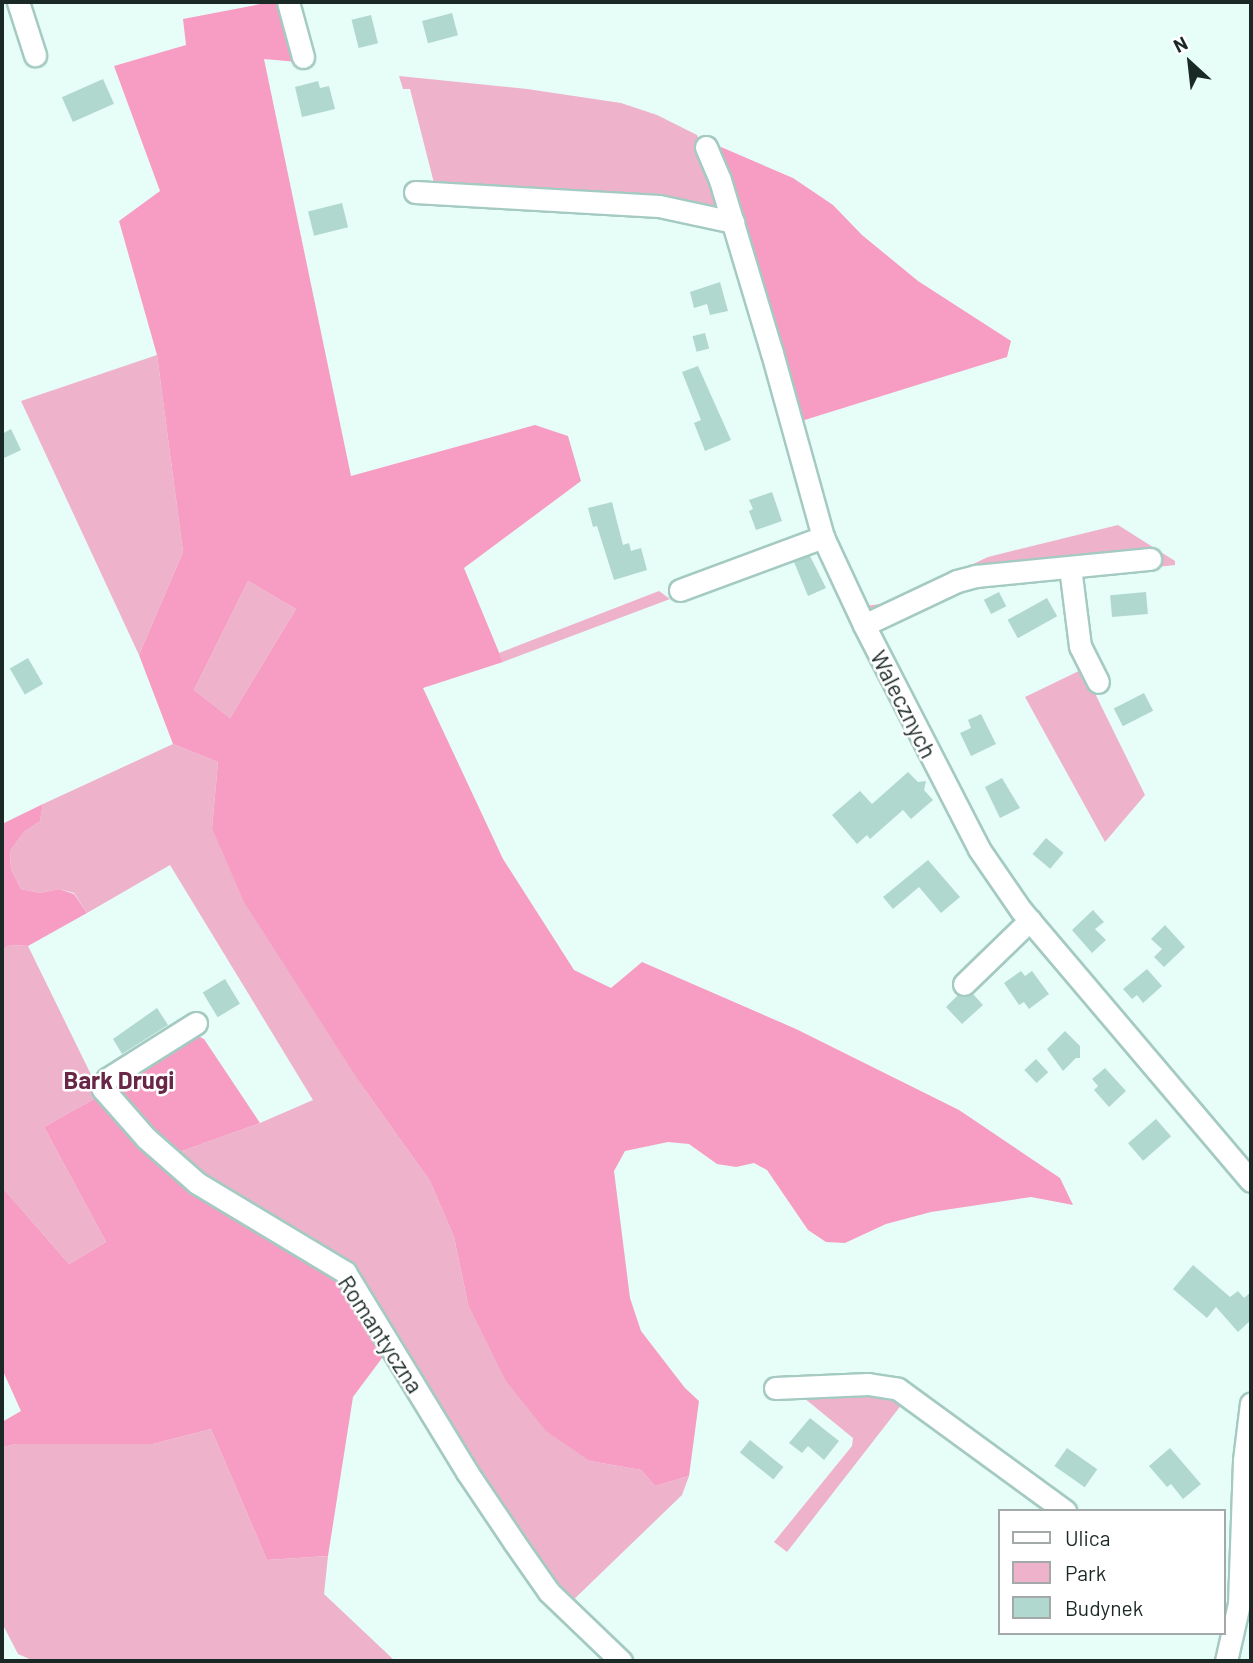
<!DOCTYPE html>
<style>
body{margin:0}
#map{position:relative;width:1253px;height:1663px;overflow:hidden;background:#e6fdf8;font-family:Barlow,sans-serif}
div>[style]{position:absolute}
[style*='--x']{left:calc(var(--x)*1px);top:calc(var(--y)*1px);width:calc(var(--w)*1px);rotate:calc(var(--a)*1deg)}
.green>*{inset:0;background:#eeb2cb}
.forest>*{inset:0;background:#f79dc4}
.building>*{inset:0;background:#b1d8cf;transform-origin:0 0}
.roads{filter:drop-shadow(2px 0 #a4cac1) drop-shadow(-2px 0 #a4cac1) drop-shadow(0 2px #a4cac1) drop-shadow(0 -2px #a4cac1)}
.minor>*{height:21px;margin:-10.5px;padding:0 10.5px;transform-origin:10.5px;border-radius:10.5px;background:#fff}
span{translate:-50% -50%;white-space:nowrap;text-align:center;line-height:1.15;-webkit-text-stroke:5px #fff;paint-order:stroke}
.street-label{font-size:23px;color:#1a2926}
.neighbourhood-label{font-size:24px;color:#682747;font-weight:700}
.frame{position:absolute;inset:0;border:4px solid #1a2926;pointer-events:none}
.legend{position:absolute;left:998px;top:1509px;width:228px;height:126px;box-sizing:border-box;background:#fff;border:2px solid #a3a9a8;margin:0;padding:9px 12px;list-style:none;font-size:21px;color:#1a2926}
.legend li{display:flex;align-items:center;gap:14px;height:35px}
.legend b{width:35px;border:2px solid #a3a9a8}
.north{position:absolute;left:1155px;top:28px;width:70px;height:70px;-webkit-text-stroke:5px #fff;paint-order:stroke;rotate:333deg;font-size:19px;font-weight:700;line-height:28px;text-align:center;color:#1a2926}
.north::after{content:'';display:block;margin:auto;width:24px;height:32px;background:#1a2926;clip-path:polygon(50% 0,100% 100%,50% 72%,0 100%)}
</style>
<div id="map">
<div class="green">
<div style="clip-path:polygon(399px 76px,527px 89px,621px 103px,657px 115px,697px 135px,727px 215px,435px 187px,410px 89px,403px 89px)"></div>
<div style="clip-path:polygon(157px 355px,183px 552px,139px 655px,21px 401px)"></div>
<div style="clip-path:polygon(1118px 525px,1175px 561px,1175px 565px,1157px 567px,1155px 557px,974px 571px,866px 613px,828px 535px,831px 534px,864px 606px,890px 603px,988px 557px)"></div>
<div style="clip-path:polygon(248px 581px,296px 609px,230px 718px,194px 690px)"></div>
<div style="clip-path:polygon(659px 591px,670px 599px,503px 662px,499px 653px)"></div>
<div style="clip-path:polygon(1083px 669px,1145px 795px,1105px 842px,1025px 697px)"></div>
<div style="clip-path:polygon(173px 744px,218px 762px,212px 828px,362px 1086px,430px 1181px,454px 1237px,468px 1304px,590px 1461px,641px 1470px,655px 1486px,689px 1476px,682px 1495px,567px 1606px,551px 1588px,359px 1280px,171px 1155px,260px 1123px,313px 1100px,170px 865px,87px 913px,74px 893px,59px 889px,40px 893px,21px 889px,11px 869px,10px 851px,24px 832px,40px 821px,43px 804px)"></div>
<div style="clip-path:polygon(10px 945px,28px 946px,101px 1095px,44px 1127px,106px 1242px,69px 1264px,2px 1187px,2px 950px)"></div>
<div style="clip-path:polygon(867px 1386px,906px 1399px,787px 1552px,774px 1542px,852px 1446px,853px 1438px,804px 1398px,788px 1399px,794px 1393px)"></div>
<div style="clip-path:polygon(211px 1429px,267px 1560px,328px 1556px,324px 1594px,395px 1661px,34px 1661px,18px 1654px,2px 1623px,2px 1447px,16px 1444px,153px 1444px)"></div>
</div>
<div class="forest">
<div style="clip-path:polygon(evenodd,271px 2px,283px 2px,298px 62px,264px 59px,351px 476px,535px 425px,568px 436px,581px 481px,464px 568px,503px 662px,423px 688px,503px 859px,574px 970px,611px 988px,642px 962px,796px 1029px,959px 1110px,1060px 1178px,1073px 1205px,1031px 1197px,931px 1212px,886px 1224px,845px 1243px,826px 1242px,808px 1230px,767px 1170px,754px 1163px,736px 1167px,717px 1164px,689px 1144px,668px 1142px,625px 1151px,614px 1171px,630px 1298px,641px 1331px,685px 1388px,699px 1401px,689px 1476px,655px 1486px,641px 1470px,590px 1461px,546px 1431px,506px 1381px,468px 1304px,454px 1237px,430px 1181px,362px 1086px,244px 902px,212px 828px,218px 762px,173px 744px,139px 655px,183px 552px,157px 355px,119px 221px,160px 191px,114px 66px,186px 45px,183px 19px,271px 2px,248px 581px,296px 609px,230px 718px,194px 690px,248px 581px)"></div>
<div style="clip-path:polygon(721px 147px,793px 178px,833px 205px,862px 235px,918px 281px,1011px 341px,1007px 357px,795px 423px,715px 154px)"></div>
<div style="clip-path:polygon(43px 804px,40px 821px,24px 832px,10px 851px,11px 869px,21px 889px,40px 893px,59px 889px,74px 894px,87px 913px,28px 946px,10px 945px,2px 950px,2px 824px)"></div>
<div style="clip-path:polygon(192px 1033px,204px 1039px,260px 1123px,171px 1155px,111px 1088px)"></div>
<div style="clip-path:polygon(101px 1095px,142px 1142px,343px 1277px,388px 1350px,353px 1397px,328px 1556px,267px 1560px,211px 1429px,153px 1444px,16px 1444px,2px 1447px,2px 1422px,21px 1411px,2px 1369px,2px 1187px,69px 1264px,106px 1242px,44px 1127px)"></div>
</div>
<div class="building">
<div style="left:452px;top:13px;width:23px;height:31px;rotate:75deg"></div>
<div style="left:371px;top:15px;width:29px;height:20px;rotate:76deg"></div>
<div style="left:103px;top:79px;width:27px;height:45px;rotate:66deg"></div>
<div style="clip-path:polygon(318px 81px,320px 88px,329px 86px,335px 109px,302px 117px,295px 87px)"></div>
<div style="left:342px;top:203px;width:25px;height:35px;rotate:76deg"></div>
<div style="clip-path:polygon(720px 282px,728px 311px,710px 315px,707px 304px,694px 308px,690px 292px)"></div>
<div style="left:705px;top:333px;width:16px;height:13px;rotate:75deg"></div>
<div style="clip-path:polygon(698px 366px,731px 440px,705px 451px,694px 423px,701px 420px,682px 372px)"></div>
<div style="clip-path:polygon(11px 429px,21px 450px,2px 459px,2px 434px)"></div>
<div style="clip-path:polygon(772px 492px,782px 521px,756px 530px,749px 511px,753px 509px,749px 500px)"></div>
<div style="clip-path:polygon(612px 502px,623px 545px,629px 543px,631px 551px,641px 548px,647px 570px,614px 580px,597px 526px,593px 527px,588px 508px)"></div>
<div style="clip-path:polygon(810px 556px,826px 588px,808px 596px,794px 562px)"></div>
<div style="left:999px;top:592px;width:16px;height:17px;rotate:63deg"></div>
<div style="left:1146px;top:592px;width:22px;height:36px;rotate:85deg"></div>
<div style="left:1047px;top:598px;width:21px;height:45px;rotate:61deg"></div>
<div style="left:28px;top:658px;width:30px;height:21px;rotate:60deg"></div>
<div style="left:1144px;top:693px;width:20px;height:34px;rotate:63deg"></div>
<div style="clip-path:polygon(981px 714px,996px 744px,971px 756px,960px 733px,971px 728px,968px 720px)"></div>
<div style="clip-path:polygon(908px 772px,918px 782px,926px 781px,924px 790px,933px 800px,911px 819px,903px 810px,870px 839px,867px 835px,857px 844px,832px 815px,860px 791px,872px 804px)"></div>
<div style="clip-path:polygon(1002px 778px,1020px 808px,1000px 818px,985px 787px)"></div>
<div style="left:1046px;top:838px;width:23px;height:21px;rotate:40deg"></div>
<div style="clip-path:polygon(928px 860px,960px 897px,941px 913px,919px 887px,893px 909px,883px 897px)"></div>
<div style="clip-path:polygon(1093px 910px,1104px 922px,1095px 929px,1106px 940px,1092px 953px,1072px 930px)"></div>
<div style="clip-path:polygon(1165px 925px,1185px 947px,1164px 967px,1154px 957px,1162px 949px,1151px 939px)"></div>
<div style="clip-path:polygon(1147px 969px,1162px 986px,1143px 1003px,1137px 995px,1132px 999px,1123px 989px)"></div>
<div style="clip-path:polygon(1021px 971px,1025px 976px,1032px 971px,1049px 994px,1029px 1009px,1024px 1002px,1019px 1005px,1004px 983px)"></div>
<div style="left:225px;top:979px;width:29px;height:26px;rotate:59deg"></div>
<div style="clip-path:polygon(973px 994px,983px 1005px,962px 1024px,946px 1007px,958px 995px)"></div>
<div style="clip-path:polygon(157px 1008px,168px 1025px,122px 1054px,113px 1039px)"></div>
<div style="clip-path:polygon(1065px 1031px,1080px 1046px,1080px 1058px,1076px 1058px,1063px 1071px,1047px 1049px)"></div>
<div style="left:1036px;top:1059px;width:18px;height:16px;rotate:47deg"></div>
<div style="clip-path:polygon(1105px 1068px,1126px 1091px,1109px 1107px,1094px 1090px,1098px 1086px,1092px 1079px)"></div>
<div style="left:1156px;top:1119px;width:23px;height:37px;rotate:49deg"></div>
<div style="clip-path:polygon(1193px 1265px,1230px 1297px,1238px 1291px,1244px 1298px,1251px 1292px,1251px 1320px,1238px 1332px,1216px 1307px,1207px 1318px,1173px 1289px)"></div>
<div style="clip-path:polygon(810px 1418px,839px 1441px,824px 1460px,808px 1446px,802px 1453px,789px 1443px)"></div>
<div style="left:750px;top:1440px;width:43px;height:16px;rotate:39deg"></div>
<div style="left:1067px;top:1448px;width:37px;height:22px;rotate:35deg"></div>
<div style="clip-path:polygon(1170px 1448px,1201px 1484px,1183px 1499px,1171px 1484px,1167px 1487px,1149px 1466px)"></div>
</div>
<div class="roads">
<div class="minor">
<div style="--x:18;--y:2;--w:56;--a:72.2"></div>
<div style="--x:288;--y:2;--w:57;--a:74.7"></div>
<div style="--x:706;--y:147;--w:36;--a:67"></div>
<div style="--x:720;--y:180;--w:181;--a:73.3"></div>
<div style="--x:772;--y:353;--w:191;--a:74.5"></div>
<div style="--x:823;--y:537;--w:97;--a:65"></div>
<div style="--x:864;--y:625;--w:252;--a:62.8"></div>
<div style="--x:979;--y:849;--w:74;--a:55.5"></div>
<div style="--x:1021;--y:910;--w:355;--a:49.7"></div>
<div style="--x:415;--y:192;--w:244;--a:3.3"></div>
<div style="--x:659;--y:206;--w:76;--a:12.2"></div>
<div style="--x:1070;--y:567;--w:80;--a:82.8"></div>
<div style="--x:1080;--y:646;--w:40;--a:63.4"></div>
<div style="--x:680;--y:590;--w:153;--a:-20.3"></div>
<div style="--x:864;--y:625;--w:103;--a:-25.3"></div>
<div style="--x:957;--y:581;--w:20;--a:-15"></div>
<div style="--x:976;--y:576;--w:175;--a:-5.6"></div>
<div style="--x:964;--y:984;--w:92;--a:-44.1"></div>
<div style="--x:196;--y:1023;--w:105;--a:147.8"></div>
<div style="--x:107;--y:1079;--w:11;--a:112"></div>
<div style="--x:103;--y:1089;--w:65;--a:48.7"></div>
<div style="--x:146;--y:1138;--w:68;--a:41.4"></div>
<div style="--x:197;--y:1183;--w:173;--a:31"></div>
<div style="--x:345;--y:1272;--w:234;--a:58.6"></div>
<div style="--x:467;--y:1472;--w:84;--a:56.1"></div>
<div style="--x:514;--y:1542;--w:61;--a:55"></div>
<div style="--x:549;--y:1592;--w:100;--a:43.8"></div>
<div style="--x:775;--y:1388;--w:93;--a:-2.5"></div>
<div style="--x:868;--y:1384;--w:30;--a:9"></div>
<div style="--x:898;--y:1389;--w:207;--a:36.1"></div>
<div style="--x:1226;--y:1661;--w:58;--a:-77.2"></div>
<div style="--x:1239;--y:1604;--w:144;--a:-88"></div>
<div style="--x:1244;--y:1460;--w:57;--a:-83"></div>
</div>
</div>
<div class="street-label">
<span style="left:904px;top:704px;rotate:63deg">Walecznych</span>
<span style="left:381px;top:1334px;rotate:57deg">Romantyczna</span>
</div>
<div class="neighbourhood-label">
<span style="left:119px;top:1080px">Bark Drugi</span>
</div>
<div class="frame"></div>
<ul class="legend">
<li><b style="height:9px;background:#fff"></b>Ulica</li>
<li><b style="height:19px;background:#eeb2cb"></b>Park</li>
<li><b style="height:19px;background:#b1d8cf"></b>Budynek</li>
</ul>
<div class="north">N</div>
</div>
